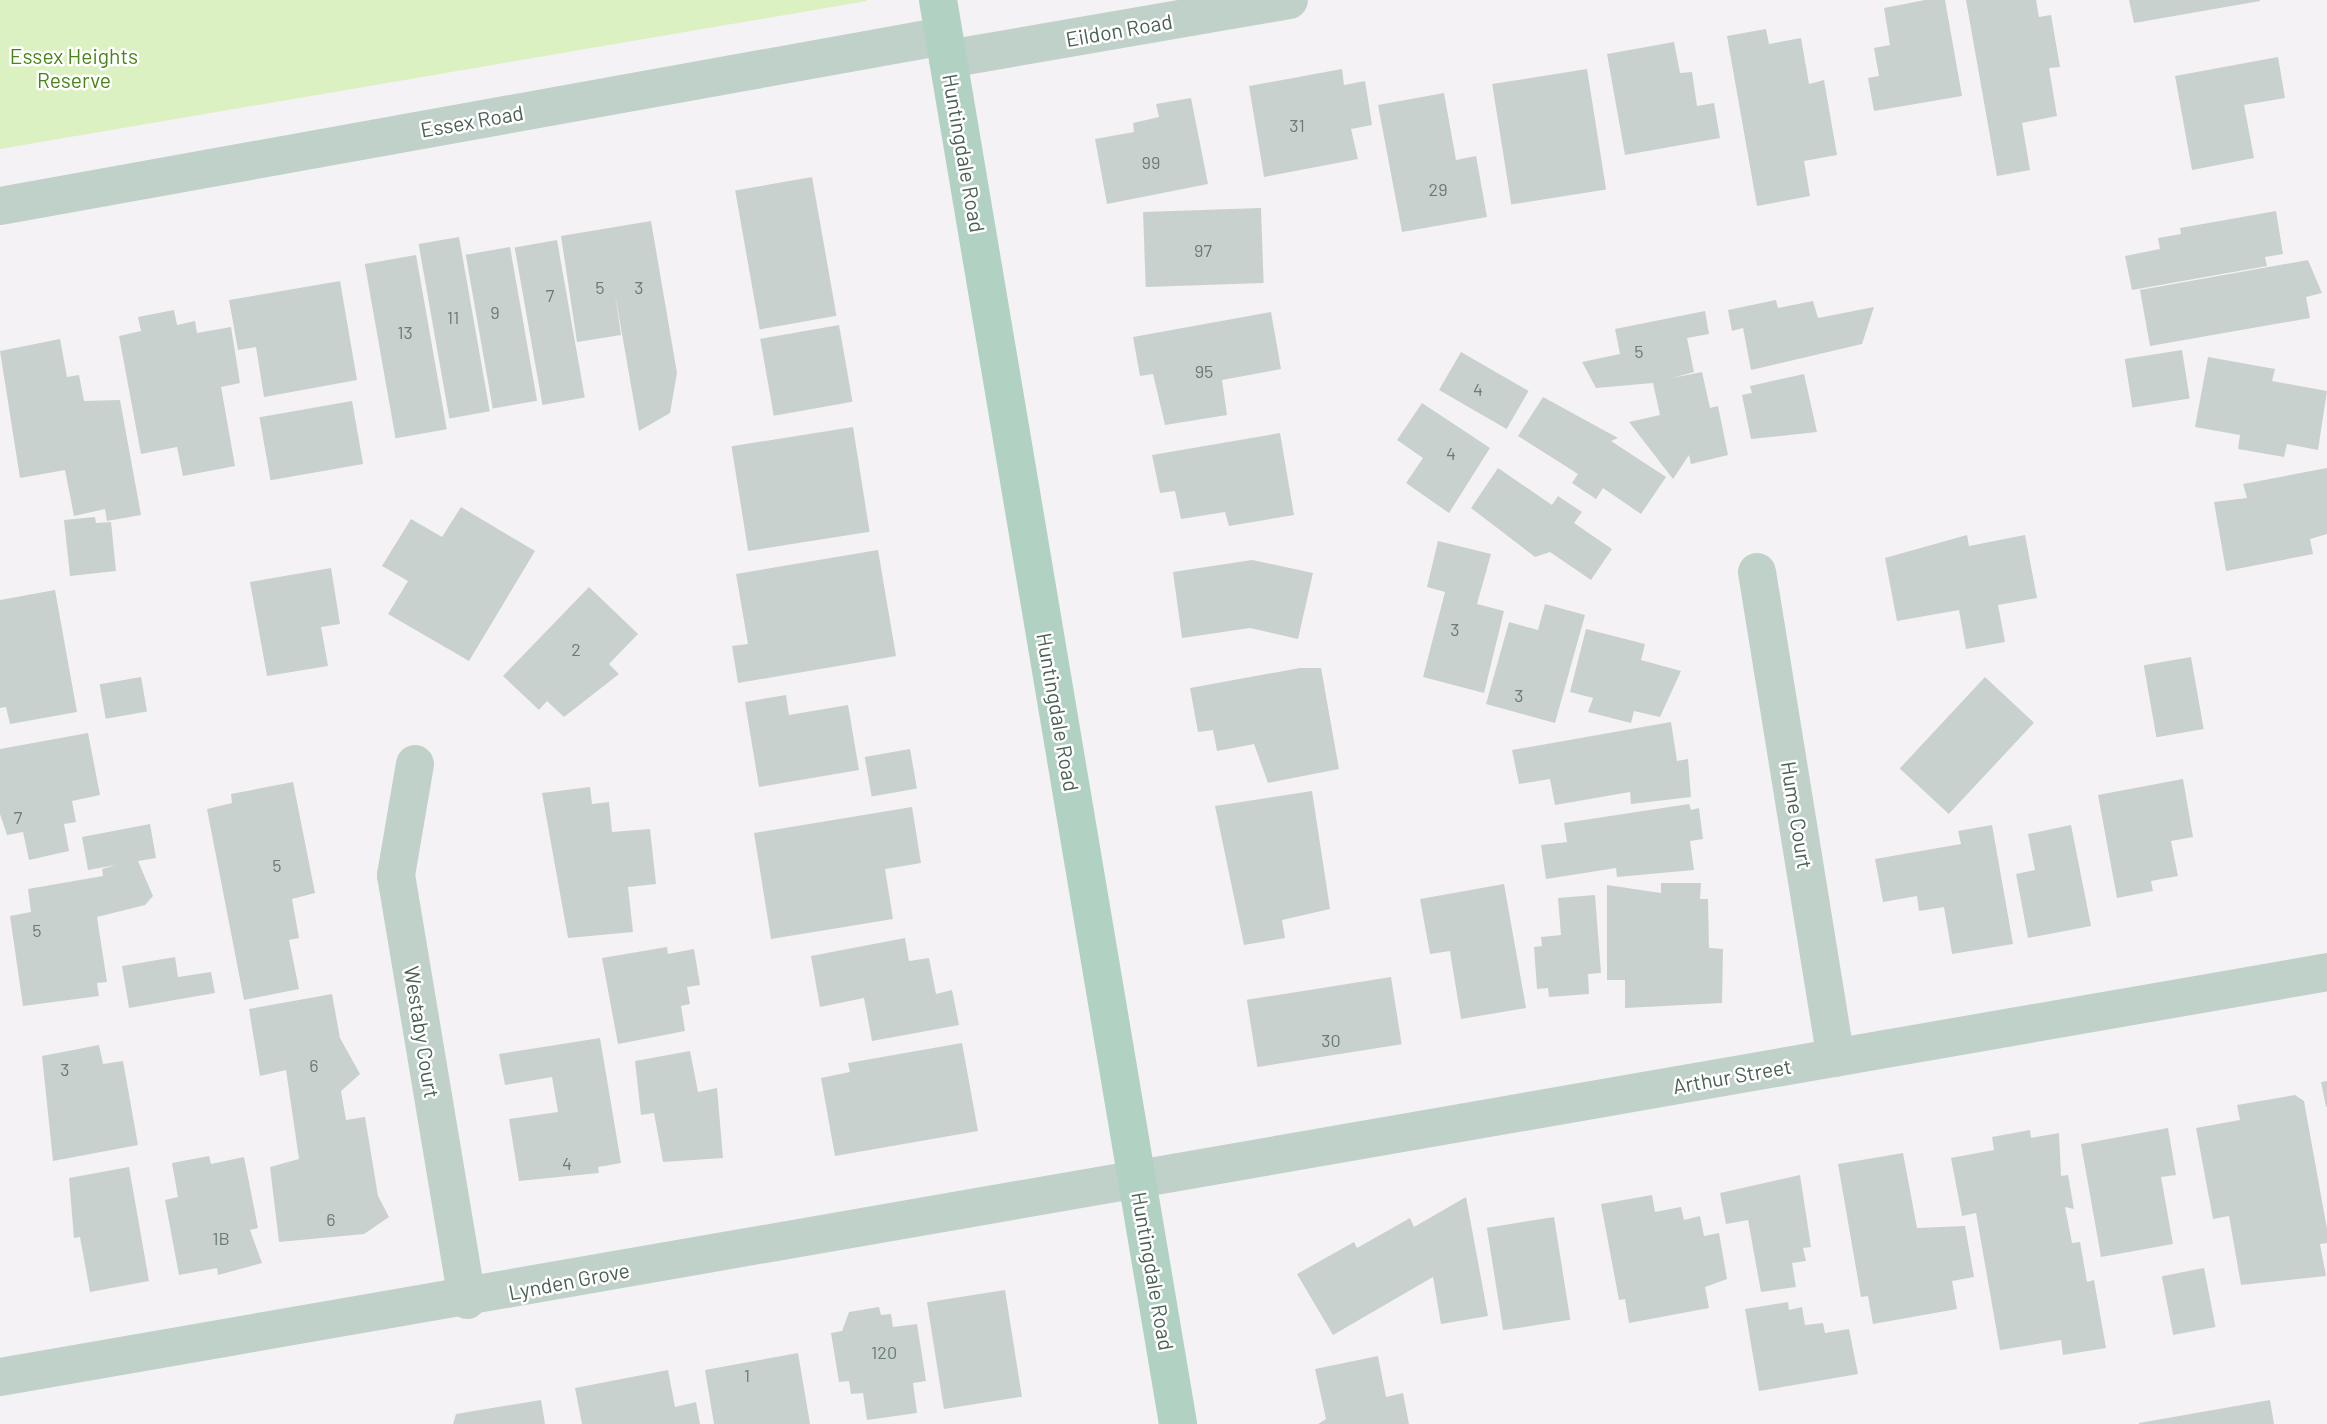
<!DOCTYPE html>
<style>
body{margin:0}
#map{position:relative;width:2327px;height:1424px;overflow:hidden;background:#f4f2f4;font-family:Barlow,sans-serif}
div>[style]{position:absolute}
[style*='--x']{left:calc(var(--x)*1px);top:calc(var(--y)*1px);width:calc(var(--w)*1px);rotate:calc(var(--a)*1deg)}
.green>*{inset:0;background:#dcf1c1}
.building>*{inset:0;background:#c9d1ce;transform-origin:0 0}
.minor>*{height:38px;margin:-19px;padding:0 19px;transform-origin:19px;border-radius:19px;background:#c0d1c9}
.primary>*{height:38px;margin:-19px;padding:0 19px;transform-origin:19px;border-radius:19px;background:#b1d1c2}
span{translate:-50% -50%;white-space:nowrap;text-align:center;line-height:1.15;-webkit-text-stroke:5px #fff;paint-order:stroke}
.number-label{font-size:18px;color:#697c73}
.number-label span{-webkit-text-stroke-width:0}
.street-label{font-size:21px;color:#496055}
.park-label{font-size:21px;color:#498516}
</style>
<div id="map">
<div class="green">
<div style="clip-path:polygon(0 0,866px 0,867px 1px,0 149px)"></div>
</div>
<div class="building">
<div style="clip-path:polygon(1925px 0,1945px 0,1962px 96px,1874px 111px,1868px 78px,1879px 76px,1874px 48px,1890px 45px,1884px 8px)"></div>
<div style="clip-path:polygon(1966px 0,2036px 0,2039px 17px,2051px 15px,2060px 67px,2049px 68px,2057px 116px,2022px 123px,2030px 170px,1997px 176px)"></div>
<div style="clip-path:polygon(2129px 0,2260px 0,2260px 1px,2134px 23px)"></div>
<div style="clip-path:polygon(1766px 29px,1769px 44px,1801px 38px,1809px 84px,1824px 80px,1837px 155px,1804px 161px,1810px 196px,1757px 206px,1727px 36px)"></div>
<div style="clip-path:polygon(1674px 42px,1680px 73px,1692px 72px,1697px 106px,1714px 103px,1720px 138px,1625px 155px,1607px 54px)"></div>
<div style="clip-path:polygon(2278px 57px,2285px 98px,2244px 105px,2254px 158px,2192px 170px,2175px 76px)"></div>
<div style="clip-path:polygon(1342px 69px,1344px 85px,1365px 81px,1372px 125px,1351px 129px,1358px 159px,1264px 177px,1249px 86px)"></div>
<div style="left:1587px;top:69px;width:122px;height:96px;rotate:81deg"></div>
<div style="clip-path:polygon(1444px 93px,1456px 160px,1476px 156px,1487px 217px,1402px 232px,1378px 105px)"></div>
<div style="clip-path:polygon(1191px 98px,1208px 184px,1107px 204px,1095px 139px,1134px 132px,1133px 123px,1159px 117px,1156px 104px)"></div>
<div style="left:812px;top:177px;width:141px;height:78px;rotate:80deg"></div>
<div style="left:1261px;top:208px;width:75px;height:118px;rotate:88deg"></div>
<div style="clip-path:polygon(2276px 211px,2283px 254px,2265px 257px,2267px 266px,2132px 290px,2125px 256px,2160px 249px,2158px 238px,2181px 234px,2180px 228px)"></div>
<div style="clip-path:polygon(651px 221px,677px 373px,670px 413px,639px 431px,615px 294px,621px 335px,577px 342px,561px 236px)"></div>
<div style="left:459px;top:237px;width:177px;height:41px;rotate:80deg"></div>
<div style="left:557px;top:240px;width:160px;height:43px;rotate:80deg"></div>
<div style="left:510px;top:247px;width:156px;height:45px;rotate:80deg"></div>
<div style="left:416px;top:255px;width:177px;height:52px;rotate:80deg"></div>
<div style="clip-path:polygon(2308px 260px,2322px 293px,2306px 297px,2310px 318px,2150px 346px,2140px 290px)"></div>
<div style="clip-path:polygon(340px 281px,357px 380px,264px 397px,256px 347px,238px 350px,229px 300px)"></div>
<div style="clip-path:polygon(1776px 300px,1778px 308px,1813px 301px,1818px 318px,1874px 307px,1862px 344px,1751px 370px,1743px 328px,1732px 331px,1728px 310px)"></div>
<div style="clip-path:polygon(174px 310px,177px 325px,195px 321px,197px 333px,231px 327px,240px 383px,221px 387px,235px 466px,183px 476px,177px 447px,141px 454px,119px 336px,141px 331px,138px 317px)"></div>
<div style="clip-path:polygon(1705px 311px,1709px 334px,1687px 338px,1694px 372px,1672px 378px,1702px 372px,1710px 408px,1718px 406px,1728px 455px,1691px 464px,1689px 455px,1673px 479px,1629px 422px,1660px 415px,1653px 383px,1596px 388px,1582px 362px,1620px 354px,1615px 329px)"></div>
<div style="clip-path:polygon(1271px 312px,1281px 369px,1222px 380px,1227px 415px,1165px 425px,1153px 374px,1140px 376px,1133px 337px)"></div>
<div style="left:839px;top:325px;width:78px;height:80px;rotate:80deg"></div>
<div style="clip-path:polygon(60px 339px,67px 377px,79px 375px,84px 401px,120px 400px,141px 515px,107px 521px,105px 509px,74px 516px,65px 470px,20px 478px,0 351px)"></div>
<div style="left:2182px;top:350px;width:49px;height:58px;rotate:81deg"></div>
<div style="left:1461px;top:352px;width:78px;height:44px;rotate:30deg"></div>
<div style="clip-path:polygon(2208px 357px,2275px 369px,2272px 381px,2327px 391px,2318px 450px,2287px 444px,2284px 457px,2238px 449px,2240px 435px,2195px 427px)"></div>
<div style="clip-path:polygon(1804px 374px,1817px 432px,1751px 439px,1742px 395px,1752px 393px,1750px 386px)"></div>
<div style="clip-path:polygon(1543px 397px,1618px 438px,1611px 441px,1666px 477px,1641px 514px,1603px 488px,1596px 499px,1572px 483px,1578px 474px,1518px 436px)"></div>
<div style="left:352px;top:401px;width:64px;height:94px;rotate:80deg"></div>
<div style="clip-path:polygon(1422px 403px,1490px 448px,1449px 513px,1406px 483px,1423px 458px,1397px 440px)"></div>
<div style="left:853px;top:427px;width:106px;height:123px;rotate:81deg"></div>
<div style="clip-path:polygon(1280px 433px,1294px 515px,1229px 526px,1225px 512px,1181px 519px,1175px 491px,1160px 493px,1152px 455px)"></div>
<div style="clip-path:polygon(1498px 468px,1552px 505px,1558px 496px,1582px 512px,1574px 523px,1612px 549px,1591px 580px,1550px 552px,1535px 557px,1471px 508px)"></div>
<div style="clip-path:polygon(2327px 468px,2327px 534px,2310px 539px,2313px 554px,2226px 571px,2214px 502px,2247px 498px,2243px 484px)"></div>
<div style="clip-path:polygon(461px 507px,535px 551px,469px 661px,388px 614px,408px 581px,382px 566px,411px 519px,442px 537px)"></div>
<div style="clip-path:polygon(95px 517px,96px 523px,111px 522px,116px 571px,70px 576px,64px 520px)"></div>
<div style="clip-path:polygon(1967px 535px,1969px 546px,2025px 535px,2037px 598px,1998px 605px,2005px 642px,1966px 649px,1959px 610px,1897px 621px,1885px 558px)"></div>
<div style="clip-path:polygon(1438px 541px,1491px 554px,1477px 604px,1504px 611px,1484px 693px,1423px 677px,1445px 592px,1427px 587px)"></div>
<div style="clip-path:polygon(878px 550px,896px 656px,738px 683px,732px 646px,748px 644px,736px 574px)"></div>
<div style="clip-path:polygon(1252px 560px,1313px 573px,1298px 639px,1250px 628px,1182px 638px,1173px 572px)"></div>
<div style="clip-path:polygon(331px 568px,340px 624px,321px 627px,328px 666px,267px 676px,250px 582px)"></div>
<div style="clip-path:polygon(589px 587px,638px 634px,609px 664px,619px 674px,564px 717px,547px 701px,539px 710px,503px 676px)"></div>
<div style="clip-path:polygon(55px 590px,77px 712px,10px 724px,6px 707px,0 708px,0 600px)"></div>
<div style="clip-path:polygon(1545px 604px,1585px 615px,1555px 723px,1486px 704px,1509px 622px,1538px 630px)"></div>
<div style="clip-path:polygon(1586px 629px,1645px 644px,1641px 660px,1681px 671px,1660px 717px,1634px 711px,1631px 723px,1588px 712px,1593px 698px,1570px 692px)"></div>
<div style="left:2191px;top:657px;width:73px;height:48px;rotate:80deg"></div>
<div style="clip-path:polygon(1300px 668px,1321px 668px,1339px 769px,1268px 783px,1254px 744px,1217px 751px,1213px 730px,1198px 732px,1190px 688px)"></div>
<div style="left:141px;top:677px;width:35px;height:42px;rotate:80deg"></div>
<div style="left:1985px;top:677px;width:67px;height:125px;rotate:43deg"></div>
<div style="clip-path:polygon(786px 695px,789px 715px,848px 705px,859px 770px,759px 787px,745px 702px)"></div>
<div style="clip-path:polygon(1671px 722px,1677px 761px,1688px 759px,1691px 797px,1631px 804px,1630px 792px,1555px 805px,1550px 779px,1519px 784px,1512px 750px)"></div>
<div style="clip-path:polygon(88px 733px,100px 795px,72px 801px,76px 822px,64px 824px,69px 851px,29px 860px,23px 832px,7px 835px,0 814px,0 749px)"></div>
<div style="left:910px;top:749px;width:40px;height:46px;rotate:80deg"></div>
<div style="clip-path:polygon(2183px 779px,2193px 837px,2171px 841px,2178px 876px,2151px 881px,2153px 891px,2117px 898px,2098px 795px)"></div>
<div style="clip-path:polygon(293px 782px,315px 893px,292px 899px,299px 938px,289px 940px,299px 989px,244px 1000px,207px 809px,232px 803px,231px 794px)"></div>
<div style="clip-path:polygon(590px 787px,592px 804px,609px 802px,612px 832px,650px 829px,656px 884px,628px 887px,633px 932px,568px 938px,542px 793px)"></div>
<div style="clip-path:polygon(1312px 791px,1330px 909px,1282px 920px,1285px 938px,1244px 945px,1215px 806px)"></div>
<div style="clip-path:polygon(1689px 804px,1691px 810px,1699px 808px,1703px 839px,1690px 841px,1694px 870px,1617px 877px,1616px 868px,1546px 879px,1541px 845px,1567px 842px,1564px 823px)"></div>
<div style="clip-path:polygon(912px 807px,921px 863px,885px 869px,893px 919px,771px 939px,754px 833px)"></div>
<div style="clip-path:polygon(150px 824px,156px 858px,138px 861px,153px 896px,145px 905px,97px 917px,107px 982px,97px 983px,99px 996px,23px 1006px,10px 916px,31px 912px,28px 889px,103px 876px,102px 869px,116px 865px,88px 870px,82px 837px)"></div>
<div style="clip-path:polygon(1992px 825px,2013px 944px,1952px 954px,1944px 907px,1919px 911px,1917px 896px,1883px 902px,1875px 859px,1961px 844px,1958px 831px)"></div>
<div style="clip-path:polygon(2071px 825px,2091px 926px,2028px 938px,2016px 874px,2035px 870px,2028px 834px)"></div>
<div style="clip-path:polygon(1661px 883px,1701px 883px,1700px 899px,1708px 899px,1709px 948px,1723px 949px,1722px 1003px,1625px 1008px,1625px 980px,1607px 980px,1607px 885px,1661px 893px)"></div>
<div style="clip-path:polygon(1504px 884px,1526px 1008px,1461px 1019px,1450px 951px,1430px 954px,1420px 899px)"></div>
<div style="clip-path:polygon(1595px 895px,1601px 973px,1588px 974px,1589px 994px,1549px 997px,1548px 988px,1537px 989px,1534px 947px,1542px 946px,1541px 937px,1561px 935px,1558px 898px)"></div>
<div style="clip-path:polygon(905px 938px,909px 961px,929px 958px,936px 994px,952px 990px,959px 1025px,872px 1041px,864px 998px,820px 1007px,811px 956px)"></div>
<div style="clip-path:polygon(667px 947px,668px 954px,694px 949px,700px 985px,687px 987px,690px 1004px,681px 1006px,685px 1031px,618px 1044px,602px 958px)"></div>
<div style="clip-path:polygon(175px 957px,178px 977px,211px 972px,215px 993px,129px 1008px,122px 966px)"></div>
<div style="left:1391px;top:977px;width:68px;height:146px;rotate:81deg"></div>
<div style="clip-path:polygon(332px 994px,340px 1038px,360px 1074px,341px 1091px,346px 1120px,365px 1117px,378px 1196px,389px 1217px,364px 1234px,279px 1242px,270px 1167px,299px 1159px,286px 1070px,260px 1076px,249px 1009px)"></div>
<div style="clip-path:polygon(600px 1038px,621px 1163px,598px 1167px,599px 1173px,519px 1181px,509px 1119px,558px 1112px,552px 1077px,505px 1085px,499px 1054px)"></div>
<div style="clip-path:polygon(962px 1043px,978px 1131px,835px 1156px,821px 1078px,850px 1072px,848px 1063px)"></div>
<div style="clip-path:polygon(99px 1045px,103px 1064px,123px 1061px,138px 1145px,53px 1161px,42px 1056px)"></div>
<div style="clip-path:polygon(690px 1051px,698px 1092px,717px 1088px,723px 1158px,663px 1162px,654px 1113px,641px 1115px,635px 1061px)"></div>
<div style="clip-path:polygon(2327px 1081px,2327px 1107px,2326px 1107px,2321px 1082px)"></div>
<div style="clip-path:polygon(2295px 1095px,2304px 1101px,2327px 1229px,2327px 1243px,2320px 1244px,2326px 1276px,2241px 1285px,2229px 1216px,2213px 1219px,2196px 1128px,2240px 1120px,2237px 1105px)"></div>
<div style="clip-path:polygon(2168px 1128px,2176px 1175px,2161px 1177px,2173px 1244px,2101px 1257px,2081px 1144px)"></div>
<div style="clip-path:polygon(2030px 1130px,2031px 1138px,2059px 1133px,2061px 1176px,2068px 1175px,2074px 1209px,2065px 1207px,2072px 1243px,2080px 1242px,2087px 1282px,2094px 1280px,2106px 1348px,2063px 1355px,2061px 1340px,2000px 1350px,1976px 1213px,1962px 1216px,1951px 1158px,1994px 1150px,1992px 1137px)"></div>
<div style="clip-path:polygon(1903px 1153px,1917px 1228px,1965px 1226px,1974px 1277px,1952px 1281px,1957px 1309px,1873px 1324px,1868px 1296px,1861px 1297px,1838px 1164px)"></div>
<div style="clip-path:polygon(209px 1156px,211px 1164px,244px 1157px,258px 1228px,250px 1230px,262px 1263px,218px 1275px,217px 1268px,179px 1275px,165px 1200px,178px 1197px,172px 1163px)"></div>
<div style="clip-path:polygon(129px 1167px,149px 1281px,90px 1292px,80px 1237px,74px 1238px,69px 1178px)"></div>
<div style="clip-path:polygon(1800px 1175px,1811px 1247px,1803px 1248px,1806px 1261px,1792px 1263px,1796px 1287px,1761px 1292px,1748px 1220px,1726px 1224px,1720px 1193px)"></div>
<div style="clip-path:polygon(1652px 1195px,1655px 1212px,1681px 1207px,1684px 1220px,1700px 1216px,1704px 1236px,1719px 1233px,1727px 1279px,1705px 1287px,1709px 1308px,1629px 1323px,1625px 1299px,1619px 1300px,1601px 1204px)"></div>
<div style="clip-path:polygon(1466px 1197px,1488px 1316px,1441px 1324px,1433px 1277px,1333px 1335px,1297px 1274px,1354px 1242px,1357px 1248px,1410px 1218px,1414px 1227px)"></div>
<div style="left:1554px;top:1217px;width:104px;height:68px;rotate:81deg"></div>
<div style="left:2204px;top:1268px;width:60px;height:43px;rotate:79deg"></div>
<div style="left:1005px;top:1290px;width:108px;height:79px;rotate:81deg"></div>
<div style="clip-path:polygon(1788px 1302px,1789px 1310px,1802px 1307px,1805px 1325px,1823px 1323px,1825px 1333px,1849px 1329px,1858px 1374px,1759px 1391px,1745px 1309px)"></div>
<div style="clip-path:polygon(879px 1307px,881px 1315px,891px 1314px,893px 1327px,917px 1324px,926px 1381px,913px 1383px,917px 1413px,867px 1420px,863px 1393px,851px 1394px,849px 1381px,839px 1382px,831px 1333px,842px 1331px,849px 1312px)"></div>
<div style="clip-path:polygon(798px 1353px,810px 1424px,714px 1424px,705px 1370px)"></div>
<div style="clip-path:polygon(1378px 1356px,1386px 1397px,1403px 1393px,1409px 1424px,1318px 1424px,1326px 1419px,1315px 1369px)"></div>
<div style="clip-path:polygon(668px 1370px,675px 1407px,696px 1402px,700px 1424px,582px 1424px,575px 1388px)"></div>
<div style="clip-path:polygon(541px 1400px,545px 1424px,453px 1424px,456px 1414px)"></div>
<div style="clip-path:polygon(2270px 1400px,2274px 1424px,2139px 1424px,2139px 1423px)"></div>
</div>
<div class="minor">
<div style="--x:948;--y:59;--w:346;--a:-9.8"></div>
<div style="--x:0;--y:206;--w:959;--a:-10.21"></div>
<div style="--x:1757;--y:572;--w:492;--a:80.8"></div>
<div style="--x:415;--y:764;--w:113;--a:99.7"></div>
<div style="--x:396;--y:875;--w:431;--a:80.5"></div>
<div style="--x:0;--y:1377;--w:2362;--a:-9.87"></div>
</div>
<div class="primary">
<div style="--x:938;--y:0;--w:1444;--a:80.43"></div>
</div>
<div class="number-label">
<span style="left:1297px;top:125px">31</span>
<span style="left:1151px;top:162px">99</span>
<span style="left:1438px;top:189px">29</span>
<span style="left:1203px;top:250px">97</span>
<span style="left:600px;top:287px">5</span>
<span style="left:639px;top:287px">3</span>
<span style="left:550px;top:295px">7</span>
<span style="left:495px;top:312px">9</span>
<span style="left:453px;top:317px">11</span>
<span style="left:405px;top:332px">13</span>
<span style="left:1639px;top:351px">5</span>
<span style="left:1204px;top:371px">95</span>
<span style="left:1478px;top:389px">4</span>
<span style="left:1451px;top:453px">4</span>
<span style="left:1455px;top:629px">3</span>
<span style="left:576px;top:649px">2</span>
<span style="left:1519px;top:695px">3</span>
<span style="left:18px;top:817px">7</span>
<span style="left:277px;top:865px">5</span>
<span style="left:37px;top:930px">5</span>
<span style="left:1331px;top:1040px">30</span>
<span style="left:314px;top:1065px">6</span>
<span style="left:65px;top:1069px">3</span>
<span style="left:567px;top:1163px">4</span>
<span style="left:331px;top:1219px">6</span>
<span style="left:221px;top:1238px">1B</span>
<span style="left:884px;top:1352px">120</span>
<span style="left:747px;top:1375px">1</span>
</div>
<div class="street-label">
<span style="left:1119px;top:30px;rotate:-10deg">Eildon Road</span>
<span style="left:472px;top:121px;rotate:-10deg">Essex Road</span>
<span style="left:964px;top:153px;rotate:80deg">Huntingdale Road</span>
<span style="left:1058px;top:712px;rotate:80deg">Huntingdale Road</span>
<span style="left:1797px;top:815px;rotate:81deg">Hume Court</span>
<span style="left:422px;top:1032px;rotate:81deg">Westaby Court</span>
<span style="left:1732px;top:1076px;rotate:-10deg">Arthur Street</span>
<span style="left:1153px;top:1271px;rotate:80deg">Huntingdale Road</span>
<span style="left:569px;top:1281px;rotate:-11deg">Lynden Grove</span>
</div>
<div class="park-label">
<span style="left:74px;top:68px">Essex Heights<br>Reserve</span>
</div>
</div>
